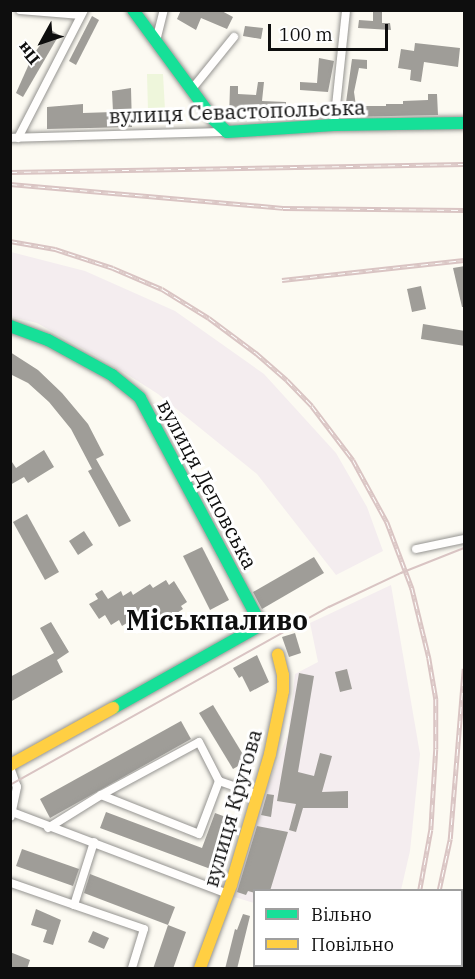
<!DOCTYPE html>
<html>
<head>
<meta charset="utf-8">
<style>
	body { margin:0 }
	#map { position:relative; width:475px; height:979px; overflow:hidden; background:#fcfaf2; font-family:"IBM Plex Serif",serif }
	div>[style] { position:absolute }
	.industrial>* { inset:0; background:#f4edef }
	.pitch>* { inset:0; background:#eef6db }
	.building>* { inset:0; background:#9f9d98 }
	.roads { filter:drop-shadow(0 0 2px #959491) drop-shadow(0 0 2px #959491) }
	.street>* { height:8px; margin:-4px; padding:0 4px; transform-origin:4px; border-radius:4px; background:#fffefd }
	.fast>* { height:12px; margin:-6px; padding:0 6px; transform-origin:6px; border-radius:6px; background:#16e098 }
	.slow>* { height:12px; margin:-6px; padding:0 6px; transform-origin:6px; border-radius:6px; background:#ffcf43 }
	.tram>* { height:1.5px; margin:-0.75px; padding:0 0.75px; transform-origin:0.75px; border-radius:0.75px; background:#d9c4c3 }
	.rail>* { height:4.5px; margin-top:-2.25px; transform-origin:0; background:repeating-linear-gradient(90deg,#fff 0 7px,#d9c4c3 0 14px); box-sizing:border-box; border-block:2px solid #d9c4c3 }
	span { translate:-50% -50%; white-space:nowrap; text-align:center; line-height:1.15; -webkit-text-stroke:6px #fff; paint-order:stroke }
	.street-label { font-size:21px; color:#0e0e0e }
	.district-label { font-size:27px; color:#0e0e0e; font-weight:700 }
	.frame { position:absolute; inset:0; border:12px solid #0e0e0e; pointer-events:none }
	.legend { position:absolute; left:253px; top:889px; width:210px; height:78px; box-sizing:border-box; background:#fff; border:2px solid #9f9f9f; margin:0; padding:8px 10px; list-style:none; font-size:18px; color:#0e0e0e }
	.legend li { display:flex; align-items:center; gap:12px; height:30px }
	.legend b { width:30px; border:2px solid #9f9f9f }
	.north { position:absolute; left:12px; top:12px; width:60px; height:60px; -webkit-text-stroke:4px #fff; paint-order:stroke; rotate:230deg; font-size:16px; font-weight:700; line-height:24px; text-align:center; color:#0e0e0e }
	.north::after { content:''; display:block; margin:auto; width:21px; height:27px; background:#0e0e0e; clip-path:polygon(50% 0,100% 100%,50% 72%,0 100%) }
	.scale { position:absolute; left:268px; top:24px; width:120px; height:27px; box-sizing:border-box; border:3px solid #0e0e0e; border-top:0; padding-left:8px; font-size:18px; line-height:21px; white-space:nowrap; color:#0e0e0e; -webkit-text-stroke:4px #fff; paint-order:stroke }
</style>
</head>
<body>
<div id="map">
	<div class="industrial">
		<div style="clip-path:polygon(11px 252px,85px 271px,175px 311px,264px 374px,336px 453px,367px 507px,383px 551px,336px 575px,257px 474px,158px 394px,111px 364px,37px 323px,11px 317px)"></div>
		<div style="clip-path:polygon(391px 585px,420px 754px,410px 851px,401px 890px,255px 890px,254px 903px,231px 896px,255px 818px,288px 734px,295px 674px,318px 662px,310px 623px)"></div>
		<div style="clip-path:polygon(263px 966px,384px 966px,384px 968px,262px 968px)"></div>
	</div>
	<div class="pitch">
		<div style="clip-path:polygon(147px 74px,163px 74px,165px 110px,159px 113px,148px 111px)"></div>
	</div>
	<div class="building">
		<div style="clip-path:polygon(181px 10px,220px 10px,233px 17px,227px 29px,201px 18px,196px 30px,177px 19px)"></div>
		<div style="clip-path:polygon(373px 10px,382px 10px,382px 23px,390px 23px,391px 30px,358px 28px,359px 20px,373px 21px)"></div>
		<div style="clip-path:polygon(92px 16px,99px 20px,76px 65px,69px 61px)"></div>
		<div style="clip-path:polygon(245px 26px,263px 28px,261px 39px,243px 36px)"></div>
		<div style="clip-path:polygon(51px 30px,59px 35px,23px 97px,16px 93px,33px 55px)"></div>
		<div style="clip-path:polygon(415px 43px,460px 48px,458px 67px,424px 62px,421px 82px,410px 80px,411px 70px,398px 68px,401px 49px,414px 51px)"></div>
		<div style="clip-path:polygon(319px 58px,334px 61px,328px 92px,300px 90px,300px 82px,317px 83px)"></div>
		<div style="clip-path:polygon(352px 59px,367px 60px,367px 69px,359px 68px,354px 92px,356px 106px,386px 106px,386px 104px,403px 104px,403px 101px,428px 100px,428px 94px,437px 94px,438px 115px,344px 117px)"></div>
		<div style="clip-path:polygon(258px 82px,264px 82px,262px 101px,286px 102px,286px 120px,258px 120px,258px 108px,239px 107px,239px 121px,229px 120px,230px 86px,238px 86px,238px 94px,256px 95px)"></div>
		<div style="clip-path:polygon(131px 88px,132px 127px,47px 129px,47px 107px,83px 104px,83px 113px,113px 112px,112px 91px)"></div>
		<div style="clip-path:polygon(465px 266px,465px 307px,462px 307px,453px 268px)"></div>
		<div style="clip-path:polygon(421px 286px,426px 309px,412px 312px,407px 289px)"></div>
		<div style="clip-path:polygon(423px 324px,465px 331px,465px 346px,421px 339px)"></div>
		<div style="clip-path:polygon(10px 352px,38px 370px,62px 393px,88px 424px,104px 455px,96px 459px,131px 521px,119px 527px,88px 471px,92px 469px,71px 429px,49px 402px,28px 383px,10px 374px)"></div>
		<div style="clip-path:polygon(44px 450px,54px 467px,28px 483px,24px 477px,10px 485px,10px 459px,16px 468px)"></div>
		<div style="clip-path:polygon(27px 514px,59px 572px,45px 580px,13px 522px)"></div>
		<div style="clip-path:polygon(84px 531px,93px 545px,78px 555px,69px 541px)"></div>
		<div style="clip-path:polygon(202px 547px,229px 600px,210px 610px,183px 556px)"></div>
		<div style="clip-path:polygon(314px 557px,324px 573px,262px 609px,253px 592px)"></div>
		<div style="clip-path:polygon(166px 580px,169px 585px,174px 581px,187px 602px,181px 606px,183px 609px,169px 618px,166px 613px,158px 617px,154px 611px,148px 615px,146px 611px,122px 626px,119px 620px,111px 625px,105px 615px,99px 619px,89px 604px,98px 599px,95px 594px,102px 590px,108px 599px,121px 591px,123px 596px,131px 591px,133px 595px,150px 584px,153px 588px)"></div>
		<div style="clip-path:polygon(51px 622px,69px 652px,57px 660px,63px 672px,10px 702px,10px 677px,54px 653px,40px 628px)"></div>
		<div style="clip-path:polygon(295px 633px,301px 653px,289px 657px,282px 637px)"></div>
		<div style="clip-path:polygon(257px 655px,269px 682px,250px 692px,242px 676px,239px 678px,233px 668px)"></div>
		<div style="clip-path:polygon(347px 669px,352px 689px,340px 692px,335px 672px)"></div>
		<div style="clip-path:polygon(299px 673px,314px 676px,298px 772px,314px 776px,320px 753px,332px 756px,322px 792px,348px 791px,348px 808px,303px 808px,296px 832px,289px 830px,296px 804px,277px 801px)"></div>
		<div style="clip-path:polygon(213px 705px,247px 761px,233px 769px,199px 713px)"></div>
		<div style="clip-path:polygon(181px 721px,191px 739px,50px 818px,40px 799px)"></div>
		<div style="clip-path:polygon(267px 794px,274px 795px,271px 817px,261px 815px)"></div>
		<div style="clip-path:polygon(106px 812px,202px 848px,215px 813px,234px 820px,216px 871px,100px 828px)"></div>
		<div style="clip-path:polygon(257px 826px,288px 832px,270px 891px,255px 891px,255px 893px,248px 891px,246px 895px,237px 892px)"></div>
		<div style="clip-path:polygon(22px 849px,79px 869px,73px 886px,16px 866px)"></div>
		<div style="clip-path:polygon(90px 874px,175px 907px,168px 925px,84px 893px)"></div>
		<div style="clip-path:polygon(36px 909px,61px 920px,53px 945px,43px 942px,47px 930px,31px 925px)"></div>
		<div style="clip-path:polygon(243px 914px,250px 916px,237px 969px,225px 969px,235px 929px,237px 930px)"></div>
		<div style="clip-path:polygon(168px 925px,186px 932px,173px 969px,153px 969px)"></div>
		<div style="clip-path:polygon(93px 931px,109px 938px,104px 949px,88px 942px)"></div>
		<div style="clip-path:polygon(10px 952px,30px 960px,27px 969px,10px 967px)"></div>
	</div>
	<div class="roads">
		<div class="street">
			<div style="left:20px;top:10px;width:61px;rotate:4.7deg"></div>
			<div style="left:156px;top:41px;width:32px;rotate:-76deg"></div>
			<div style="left:192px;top:89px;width:67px;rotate:-51.1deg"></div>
			<div style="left:334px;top:125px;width:116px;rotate:-84deg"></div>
			<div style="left:10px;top:138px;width:217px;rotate:-1.6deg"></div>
			<div style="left:18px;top:138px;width:144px;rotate:-62.7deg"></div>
			<div style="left:416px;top:549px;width:49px;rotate:-11.8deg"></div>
			<div style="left:10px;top:767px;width:21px;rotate:71deg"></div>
			<div style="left:17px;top:787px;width:30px;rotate:102deg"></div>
			<div style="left:101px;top:795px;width:105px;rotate:21.7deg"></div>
			<div style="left:199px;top:834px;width:57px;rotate:-69.3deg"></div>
			<div style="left:12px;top:812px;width:231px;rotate:20.8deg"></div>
			<div style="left:48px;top:828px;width:62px;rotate:-31.9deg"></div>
			<div style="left:101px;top:795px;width:111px;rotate:-28.4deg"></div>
			<div style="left:199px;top:742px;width:44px;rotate:62.9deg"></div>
			<div style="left:219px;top:781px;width:42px;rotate:19.3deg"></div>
			<div style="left:94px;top:842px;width:66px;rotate:107.6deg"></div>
			<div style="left:74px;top:905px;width:74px;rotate:18.9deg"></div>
			<div style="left:144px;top:929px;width:41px;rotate:107.1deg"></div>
			<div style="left:11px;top:883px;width:67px;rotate:19.2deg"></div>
		</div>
		<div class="fast">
			<div style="left:133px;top:10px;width:135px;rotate:53.7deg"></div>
			<div style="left:213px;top:119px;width:19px;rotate:43deg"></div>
			<div style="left:227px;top:132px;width:107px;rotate:-3.7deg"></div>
			<div style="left:334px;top:125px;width:130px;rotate:-0.9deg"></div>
			<div style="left:10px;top:326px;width:40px;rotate:20.2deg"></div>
			<div style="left:48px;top:340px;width:73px;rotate:28.7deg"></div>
			<div style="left:112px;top:375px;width:36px;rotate:39deg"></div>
			<div style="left:140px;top:398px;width:257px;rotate:61.9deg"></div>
			<div style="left:261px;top:625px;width:170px;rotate:150.7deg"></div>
		</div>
		<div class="slow">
			<div style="left:10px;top:765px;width:118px;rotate:-29deg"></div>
			<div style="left:200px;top:968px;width:89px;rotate:-69.5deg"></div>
			<div style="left:231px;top:885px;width:137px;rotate:-73.4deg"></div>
			<div style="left:270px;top:754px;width:64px;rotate:-78.3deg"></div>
			<div style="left:283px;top:691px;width:16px;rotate:-90deg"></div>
			<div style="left:283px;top:675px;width:21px;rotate:-104deg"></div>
		</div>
	</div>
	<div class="tram">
		<div style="left:10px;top:785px;width:365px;rotate:-29.2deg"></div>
		<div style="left:329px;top:607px;width:80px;rotate:-25.3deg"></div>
		<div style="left:401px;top:573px;width:68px;rotate:-21.6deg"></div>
	</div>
	<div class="rail">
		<div style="left:10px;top:172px;width:454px;rotate:-1deg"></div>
		<div style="left:10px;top:184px;width:274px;rotate:5deg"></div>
		<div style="left:283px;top:208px;width:181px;rotate:0.6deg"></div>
		<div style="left:10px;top:241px;width:46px;rotate:10.1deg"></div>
		<div style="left:55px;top:249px;width:61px;rotate:18.1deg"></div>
		<div style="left:113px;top:268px;width:53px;rotate:23.2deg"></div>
		<div style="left:162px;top:289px;width:55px;rotate:31.7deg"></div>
		<div style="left:209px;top:318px;width:59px;rotate:36.7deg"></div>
		<div style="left:256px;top:353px;width:41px;rotate:41.1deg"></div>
		<div style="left:287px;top:380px;width:36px;rotate:46deg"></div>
		<div style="left:312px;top:406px;width:68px;rotate:52.8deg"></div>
		<div style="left:353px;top:460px;width:71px;rotate:61.3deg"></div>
		<div style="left:387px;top:522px;width:71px;rotate:69.3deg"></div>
		<div style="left:412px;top:588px;width:72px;rotate:76.3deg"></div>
		<div style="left:429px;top:658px;width:42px;rotate:80.3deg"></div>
		<div style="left:436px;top:699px;width:50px;rotate:90deg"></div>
		<div style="left:436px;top:749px;width:81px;rotate:93.5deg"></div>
		<div style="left:431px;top:830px;width:61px;rotate:100.4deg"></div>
		<div style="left:282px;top:280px;width:183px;rotate:-6.3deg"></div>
		<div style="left:439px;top:890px;width:52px;rotate:-77.8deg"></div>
		<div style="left:450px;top:839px;width:171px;rotate:-85.3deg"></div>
		<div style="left:402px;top:968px;width:2px;rotate:-63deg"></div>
		<div style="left:420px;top:968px;width:2px;rotate:-90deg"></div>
	</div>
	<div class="street-label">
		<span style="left:237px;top:111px;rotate:-2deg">вулиця Севастопольська</span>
		<span style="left:208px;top:484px;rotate:62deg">вулиця Деповська</span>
		<span style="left:232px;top:808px;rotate:-74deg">вулиця Кругова</span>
	</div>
	<div class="district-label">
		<span style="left:217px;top:620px">Міськпаливо</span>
	</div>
	<div class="frame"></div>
	<ul class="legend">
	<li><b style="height:8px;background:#16e098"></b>Вільно</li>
	<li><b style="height:8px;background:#ffcf43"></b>Повільно</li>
	</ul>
	<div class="north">Пн</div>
	<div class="scale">100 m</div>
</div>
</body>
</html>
